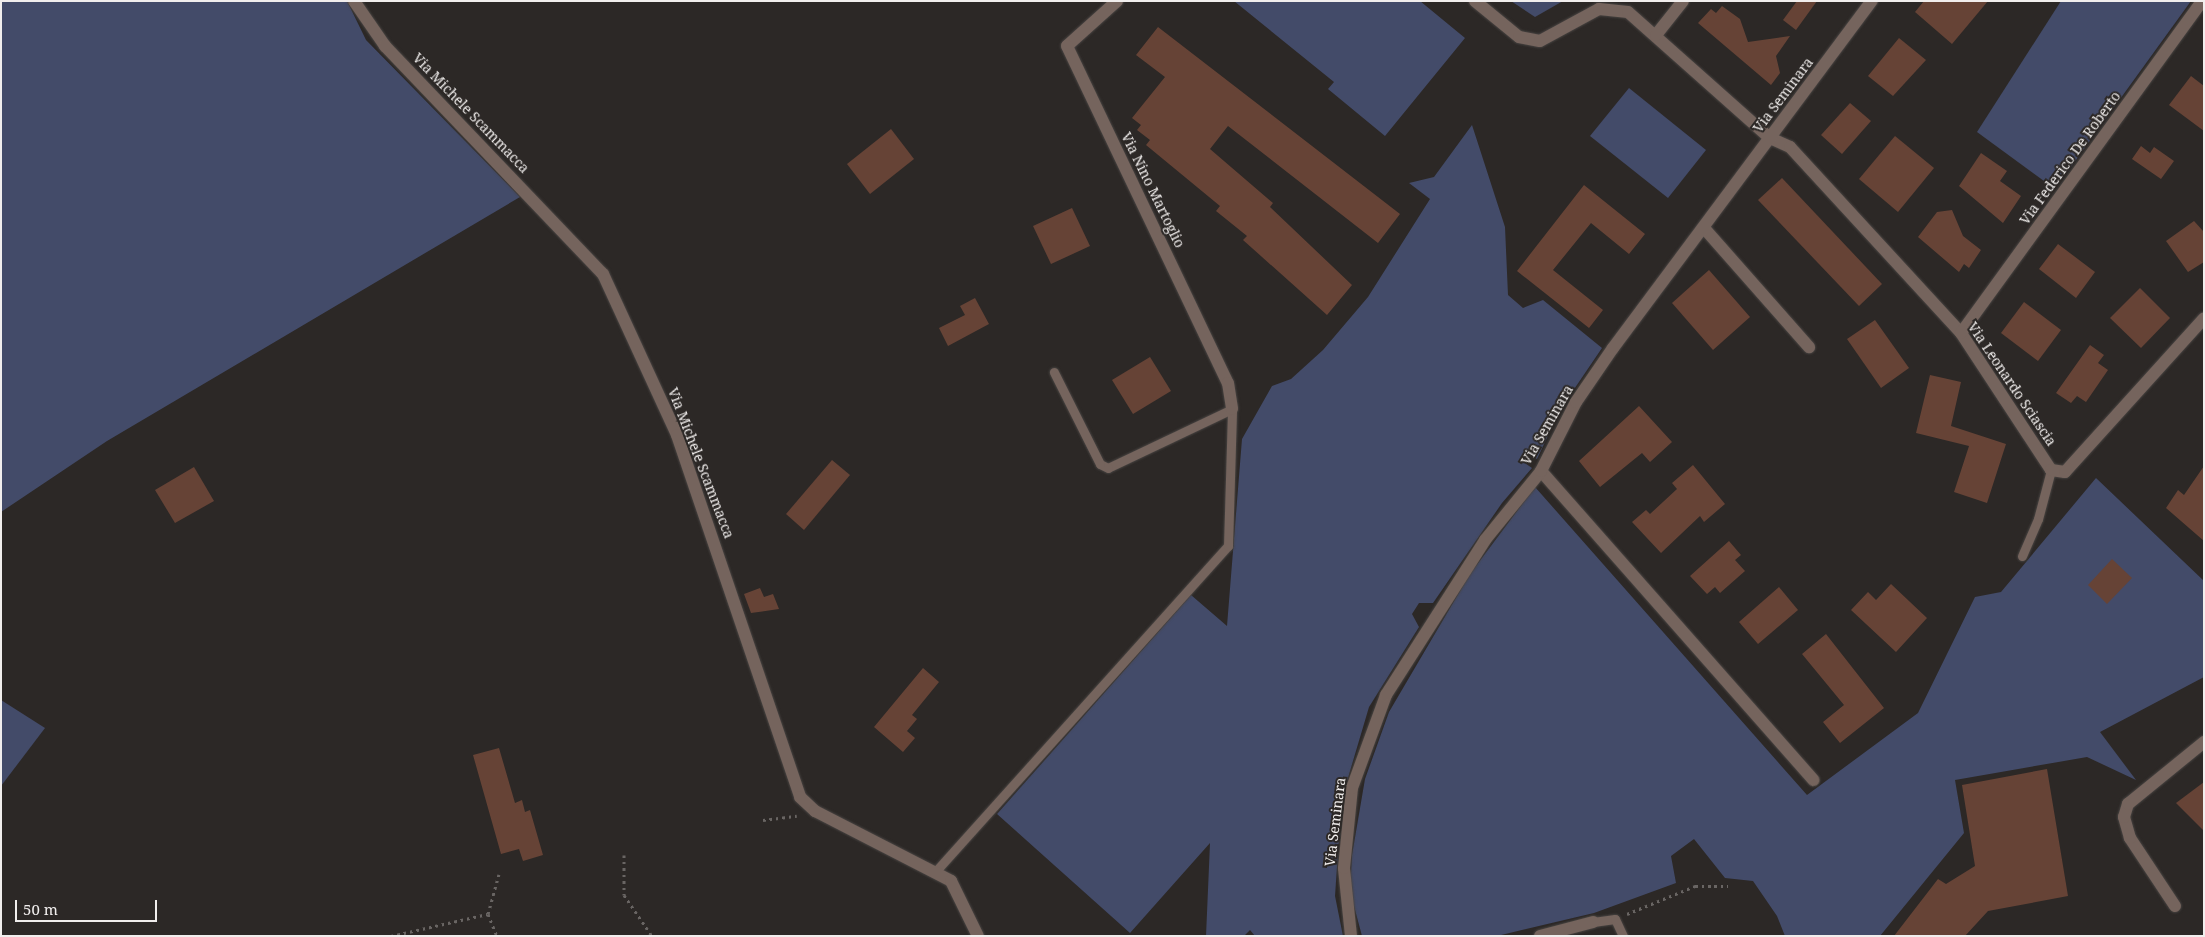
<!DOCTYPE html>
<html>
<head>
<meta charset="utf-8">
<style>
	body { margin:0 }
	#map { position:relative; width:2205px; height:937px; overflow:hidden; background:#2c2826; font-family:"Noto Serif",serif }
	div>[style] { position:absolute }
	.green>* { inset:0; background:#434b69 }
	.building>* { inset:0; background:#664336 }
	.path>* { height:3px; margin-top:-1.5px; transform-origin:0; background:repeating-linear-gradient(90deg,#696563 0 2.5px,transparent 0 6.5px) }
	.roads { filter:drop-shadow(0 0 1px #484442) drop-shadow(0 0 1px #484442) }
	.lane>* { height:9px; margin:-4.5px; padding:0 4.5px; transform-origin:4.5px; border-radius:4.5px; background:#75645d }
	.street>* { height:12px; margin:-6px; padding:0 6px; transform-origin:6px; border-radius:6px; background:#75645d }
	span { translate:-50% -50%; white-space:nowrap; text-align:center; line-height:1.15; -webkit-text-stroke:4px #2c2826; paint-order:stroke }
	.street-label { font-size:14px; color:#f1eeed }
	.frame { position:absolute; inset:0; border:2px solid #f1eeed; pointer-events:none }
	.scale { position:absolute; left:15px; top:900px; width:142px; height:22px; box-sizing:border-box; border:2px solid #f1eeed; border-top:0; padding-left:6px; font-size:15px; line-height:18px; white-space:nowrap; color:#f1eeed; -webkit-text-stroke:4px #2c2826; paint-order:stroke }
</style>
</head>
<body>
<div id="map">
	<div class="green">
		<div style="clip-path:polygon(1px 1px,347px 1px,366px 40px,520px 197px,107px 441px,1px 512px)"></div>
		<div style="clip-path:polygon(1234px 1px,1420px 1px,1465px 38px,1385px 136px,1328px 89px,1334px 82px)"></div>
		<div style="clip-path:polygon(1511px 1px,1563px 1px,1535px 17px)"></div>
		<div style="clip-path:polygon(2061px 1px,2191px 1px,2055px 189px,1977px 132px)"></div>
		<div style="clip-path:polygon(1629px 88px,1706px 150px,1668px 198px,1590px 136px)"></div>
		<div style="clip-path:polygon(1472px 125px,1505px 227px,1508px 295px,1523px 308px,1543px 300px,1602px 348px,1560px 410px,1537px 459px,1527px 453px,1522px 461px,1532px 468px,1502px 503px,1433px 603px,1419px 603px,1412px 614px,1419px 627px,1369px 707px,1345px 788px,1339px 838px,1335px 896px,1343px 936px,1255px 936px,1250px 930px,1244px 936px,1206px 936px,1210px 843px,1130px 933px,997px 814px,1191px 595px,1227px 626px,1242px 439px,1272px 386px,1291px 379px,1323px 350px,1368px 297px,1430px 199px,1409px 183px,1434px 177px)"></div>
		<div style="clip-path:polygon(2096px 478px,2204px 581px,2204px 677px,2100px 732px,2136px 780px,2087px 757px,1955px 780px,1964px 833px,1880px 936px,1785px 936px,1777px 916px,1753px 881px,1725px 878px,1694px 839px,1671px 856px,1676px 883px,1594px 913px,1497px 936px,1362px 936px,1350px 891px,1352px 855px,1365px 779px,1389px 712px,1470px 574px,1535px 487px,1807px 795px,1918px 713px,1975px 597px,2001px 592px)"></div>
		<div style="clip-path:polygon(1px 700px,45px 728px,1px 786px)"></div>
	</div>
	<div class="building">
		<div style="clip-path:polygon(1797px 1px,1817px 1px,1796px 30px,1783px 20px)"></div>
		<div style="clip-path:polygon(1924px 1px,1988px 1px,1952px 44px,1915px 12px)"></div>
		<div style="clip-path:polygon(1722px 6px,1740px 19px,1748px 42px,1790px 36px,1776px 56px,1780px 73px,1771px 85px,1698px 23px,1711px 9px,1716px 13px)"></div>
		<div style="clip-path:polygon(1158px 27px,1400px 214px,1378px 243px,1228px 126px,1210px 149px,1273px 203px,1270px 207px,1352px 285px,1327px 315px,1243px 240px,1247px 236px,1216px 211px,1220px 206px,1146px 145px,1150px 140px,1137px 130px,1141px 125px,1132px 118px,1165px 77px,1136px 55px)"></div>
		<div style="clip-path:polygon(1899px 38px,1926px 60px,1893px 96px,1868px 76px)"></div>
		<div style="clip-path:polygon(2191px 76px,2204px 86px,2204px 131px,2169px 105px)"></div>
		<div style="clip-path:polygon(1850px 103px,1871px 121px,1842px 154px,1821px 135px)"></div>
		<div style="clip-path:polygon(891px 129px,914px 159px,870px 194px,847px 164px)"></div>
		<div style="clip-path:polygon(1895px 136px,1934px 168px,1898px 212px,1859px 179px)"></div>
		<div style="clip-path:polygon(2141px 146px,2150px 153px,2154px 147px,2174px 161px,2161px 179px,2132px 159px)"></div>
		<div style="clip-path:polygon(1981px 153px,2007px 171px,2000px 181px,2021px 196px,2003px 223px,1959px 186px)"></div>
		<div style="clip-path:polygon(1782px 178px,1882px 284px,1859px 306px,1758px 200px)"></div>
		<div style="clip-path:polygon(1584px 185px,1645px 234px,1629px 254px,1591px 223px,1553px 270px,1603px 310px,1589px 328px,1517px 271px)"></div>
		<div style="clip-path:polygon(1072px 208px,1090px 246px,1051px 264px,1033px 226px)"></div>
		<div style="clip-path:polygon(1952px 210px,1963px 236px,1981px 250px,1969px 268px,1964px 264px,1959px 272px,1918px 237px,1937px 212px)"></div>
		<div style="clip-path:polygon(2194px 221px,2204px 232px,2204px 262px,2188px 272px,2166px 241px)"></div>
		<div style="clip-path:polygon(2058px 244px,2095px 272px,2076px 298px,2039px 269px)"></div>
		<div style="clip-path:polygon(1709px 270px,1750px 317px,1713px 350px,1672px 303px)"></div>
		<div style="clip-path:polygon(2140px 288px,2170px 318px,2141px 348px,2110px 318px)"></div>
		<div style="clip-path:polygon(975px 298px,989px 324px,948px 346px,939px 328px,965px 315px,960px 306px)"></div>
		<div style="clip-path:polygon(2024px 302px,2061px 330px,2038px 361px,2001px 333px)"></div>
		<div style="clip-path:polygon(1875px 320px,1909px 368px,1881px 388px,1847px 339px)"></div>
		<div style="clip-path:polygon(2090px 345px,2104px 355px,2098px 363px,2108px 370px,2086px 402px,2077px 396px,2071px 403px,2056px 393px)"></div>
		<div style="clip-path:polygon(1150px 357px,1171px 391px,1133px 414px,1112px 380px)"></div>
		<div style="clip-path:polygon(1930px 375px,1961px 382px,1951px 426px,2006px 444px,1987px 503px,1954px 492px,1969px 446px,1916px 433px)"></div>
		<div style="clip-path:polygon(1639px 406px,1672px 442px,1650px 462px,1642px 453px,1600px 487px,1579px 461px)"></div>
		<div style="clip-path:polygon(832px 460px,850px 475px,804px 530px,786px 514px)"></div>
		<div style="clip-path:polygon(1693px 465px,1725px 504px,1704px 522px,1700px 516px,1661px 553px,1632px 522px,1646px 510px,1650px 514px,1677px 489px,1672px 483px)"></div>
		<div style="clip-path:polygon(2204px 466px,2204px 541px,2166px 508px,2178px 490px,2184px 495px)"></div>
		<div style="clip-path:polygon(194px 467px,214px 501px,175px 523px,155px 490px)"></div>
		<div style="clip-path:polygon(1729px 541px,1741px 555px,1735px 560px,1745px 571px,1720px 593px,1715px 587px,1707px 594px,1690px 576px)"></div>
		<div style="clip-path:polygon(2112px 559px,2132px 578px,2107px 604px,2088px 585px)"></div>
		<div style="clip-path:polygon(1891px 584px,1927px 618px,1896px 652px,1851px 610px,1868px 592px,1876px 600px)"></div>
		<div style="clip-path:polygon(1779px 587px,1798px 610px,1758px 644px,1739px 622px)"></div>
		<div style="clip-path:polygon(760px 588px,764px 597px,773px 594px,779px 609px,751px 613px,744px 594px)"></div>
		<div style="clip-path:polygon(1826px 634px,1884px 708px,1840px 743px,1823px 722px,1844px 705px,1802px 654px)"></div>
		<div style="clip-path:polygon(923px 668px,939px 682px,912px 715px,917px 719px,907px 731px,915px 738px,903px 752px,874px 727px)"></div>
		<div style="clip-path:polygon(499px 748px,515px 803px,522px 800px,525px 812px,530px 810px,543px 855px,523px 861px,519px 849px,501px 854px,473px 755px)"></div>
		<div style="clip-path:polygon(2047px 769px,2068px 896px,1988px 911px,1965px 936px,1894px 936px,1938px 879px,1946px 884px,1975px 866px,1962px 785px)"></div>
		<div style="clip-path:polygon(2204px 782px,2204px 831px,2176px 803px)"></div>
	</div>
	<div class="path">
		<div style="left:763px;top:820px;width:34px;rotate:-7deg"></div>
		<div style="left:624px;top:855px;width:40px;rotate:90deg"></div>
		<div style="left:624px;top:895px;width:50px;rotate:55.7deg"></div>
		<div style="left:488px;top:914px;width:24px;rotate:68deg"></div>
		<div style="left:1627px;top:914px;width:74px;rotate:-22.4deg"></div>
		<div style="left:1695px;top:886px;width:33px"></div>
		<div style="left:304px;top:936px;width:10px"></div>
		<div style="left:391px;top:936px;width:99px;rotate:-12.8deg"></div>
		<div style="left:488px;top:914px;width:41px;rotate:-74.6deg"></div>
	</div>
	<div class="roads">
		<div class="lane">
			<div style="left:2022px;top:556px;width:40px;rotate:-66.6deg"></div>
			<div style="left:2038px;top:519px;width:51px;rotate:-75.1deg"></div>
			<div style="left:936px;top:871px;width:437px;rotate:-48.1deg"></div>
			<div style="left:1228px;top:546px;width:137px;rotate:-88.3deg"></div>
			<div style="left:1232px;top:409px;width:137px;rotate:154.6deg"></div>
			<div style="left:1108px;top:468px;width:9px;rotate:-153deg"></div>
			<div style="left:1100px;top:464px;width:103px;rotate:-116.6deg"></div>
			<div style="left:1593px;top:922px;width:22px;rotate:-8deg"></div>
			<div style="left:1615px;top:919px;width:19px;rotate:65deg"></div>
		</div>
		<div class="street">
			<div style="left:354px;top:1px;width:55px;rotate:55.4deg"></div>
			<div style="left:385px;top:46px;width:315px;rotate:46.3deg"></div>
			<div style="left:603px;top:274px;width:177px;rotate:65.3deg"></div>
			<div style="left:677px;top:435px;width:382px;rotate:71.2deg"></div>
			<div style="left:800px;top:797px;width:21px;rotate:43deg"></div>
			<div style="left:815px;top:811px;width:153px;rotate:27.2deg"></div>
			<div style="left:951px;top:881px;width:61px;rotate:63.9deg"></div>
			<div style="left:1117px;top:1px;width:67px;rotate:138deg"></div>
			<div style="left:1067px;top:46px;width:373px;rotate:64.5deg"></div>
			<div style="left:1228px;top:383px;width:26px;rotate:81deg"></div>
			<div style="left:1475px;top:1px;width:57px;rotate:39.3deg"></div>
			<div style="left:1519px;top:37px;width:21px;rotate:11deg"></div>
			<div style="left:1540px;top:41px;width:67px;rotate:-28.5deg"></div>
			<div style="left:1599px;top:9px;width:29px;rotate:6deg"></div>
			<div style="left:1628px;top:12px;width:190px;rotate:41.6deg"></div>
			<div style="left:1770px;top:138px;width:22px;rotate:24deg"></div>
			<div style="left:1790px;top:147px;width:253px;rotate:47.4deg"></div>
			<div style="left:1961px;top:333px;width:164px;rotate:56.7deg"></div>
			<div style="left:2051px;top:470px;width:14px;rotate:8deg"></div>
			<div style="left:2065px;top:472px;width:207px;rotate:-47.9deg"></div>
			<div style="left:1656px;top:35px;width:43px;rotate:-51.5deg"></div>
			<div style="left:1704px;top:228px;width:159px;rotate:48.6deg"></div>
			<div style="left:1961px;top:333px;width:410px;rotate:-54deg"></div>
			<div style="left:1541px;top:471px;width:412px;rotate:48.6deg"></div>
			<div style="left:2175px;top:906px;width:82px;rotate:-123.5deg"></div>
			<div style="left:2130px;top:838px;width:22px;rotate:-106deg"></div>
			<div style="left:2124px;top:817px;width:14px;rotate:-73deg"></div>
			<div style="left:2128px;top:804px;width:98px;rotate:-39.2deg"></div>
			<div style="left:1351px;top:936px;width:68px;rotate:-95.9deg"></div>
			<div style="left:1344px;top:868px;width:80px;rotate:-84.3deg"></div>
			<div style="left:1352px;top:788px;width:99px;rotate:-69.9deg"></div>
			<div style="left:1386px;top:695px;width:184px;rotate:-57.4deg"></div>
			<div style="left:1485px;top:540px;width:89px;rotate:-50.9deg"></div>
			<div style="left:1541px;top:471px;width:77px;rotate:-63.1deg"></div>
			<div style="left:1576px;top:402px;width:65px;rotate:-55.6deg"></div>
			<div style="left:1613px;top:348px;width:433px;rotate:-53.3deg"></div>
			<div style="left:1540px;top:936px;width:55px;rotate:-14.8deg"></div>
		</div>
	</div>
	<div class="street-label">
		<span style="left:1783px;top:95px;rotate:-53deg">Via Seminara</span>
		<span style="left:471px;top:113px;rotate:46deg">Via Michele Scammacca</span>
		<span style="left:2070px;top:158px;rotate:-54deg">Via Federico De Roberto</span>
		<span style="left:1153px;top:190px;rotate:64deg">Via Nino Martoglio</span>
		<span style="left:2012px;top:384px;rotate:56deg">Via Leonardo Sciascia</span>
		<span style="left:1547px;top:425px;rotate:-60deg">Via Seminara</span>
		<span style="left:701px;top:463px;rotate:69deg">Via Michele Scammacca</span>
		<span style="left:1335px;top:822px;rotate:-83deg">Via Seminara</span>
	</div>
	<div class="frame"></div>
	<div class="scale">50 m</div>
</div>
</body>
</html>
